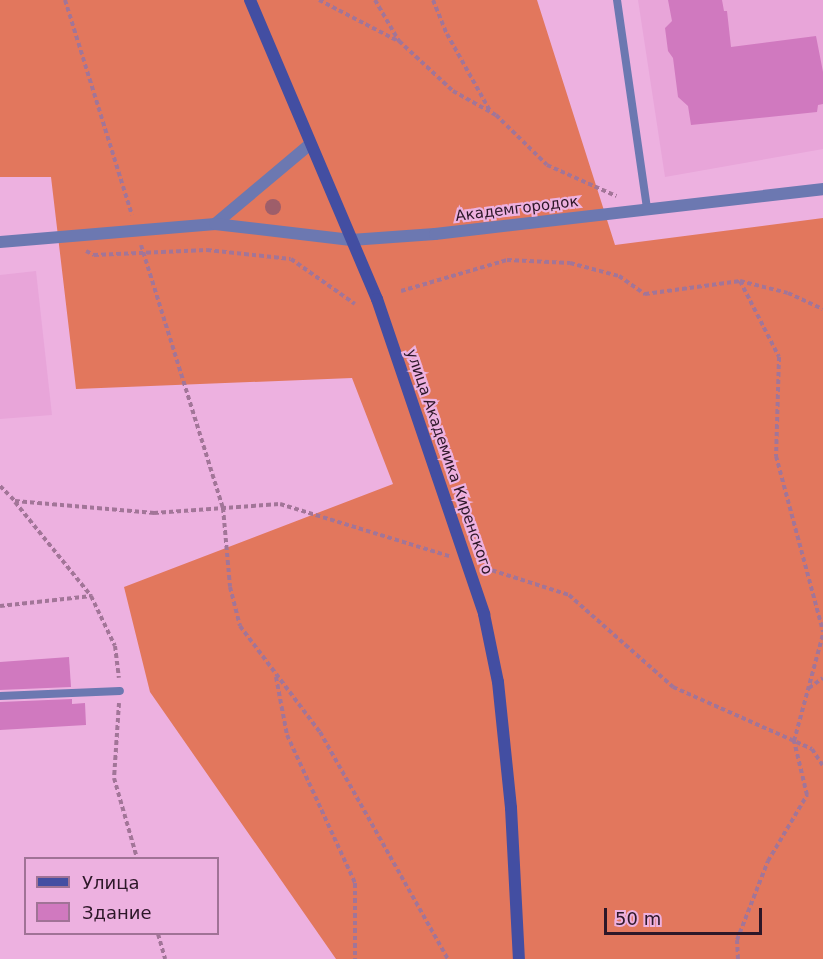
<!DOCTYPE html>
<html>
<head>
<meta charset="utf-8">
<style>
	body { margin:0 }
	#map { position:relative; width:823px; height:959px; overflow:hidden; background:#edb1e0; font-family:"DejaVu Sans",sans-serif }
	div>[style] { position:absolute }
	.built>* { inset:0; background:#e8a5d9 }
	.forest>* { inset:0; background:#e2775d }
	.building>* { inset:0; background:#d079bf }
	.path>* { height:4px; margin-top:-2px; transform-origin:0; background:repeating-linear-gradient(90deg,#a27598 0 4.5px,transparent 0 7.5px) }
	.service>* { height:8px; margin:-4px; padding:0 4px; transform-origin:4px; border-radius:4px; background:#6c78b1 }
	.minor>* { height:12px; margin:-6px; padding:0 6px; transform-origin:6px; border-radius:6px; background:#6c78b1 }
	.tertiary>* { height:12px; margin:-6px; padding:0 6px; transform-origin:6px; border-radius:6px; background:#6c78b1 }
	.secondary>* { height:12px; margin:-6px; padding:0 6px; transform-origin:6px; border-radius:6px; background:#434ea2 }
	.trees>* { width:16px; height:16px; margin:-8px; border-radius:50%; background:#9e5e6a }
	span { translate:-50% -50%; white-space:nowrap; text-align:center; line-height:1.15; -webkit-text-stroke:4.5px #edb1e0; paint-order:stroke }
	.street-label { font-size:15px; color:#2d1728 }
	.legend { position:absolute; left:24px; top:857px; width:195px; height:78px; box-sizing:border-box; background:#edb1e0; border:2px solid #a07396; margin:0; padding:8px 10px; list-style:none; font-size:18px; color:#2d1728 }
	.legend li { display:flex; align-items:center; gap:12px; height:30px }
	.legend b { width:30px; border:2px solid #a07396 }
	.scale { position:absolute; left:604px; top:908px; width:158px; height:27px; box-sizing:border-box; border:3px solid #2d1728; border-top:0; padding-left:8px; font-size:18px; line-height:21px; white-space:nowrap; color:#2d1728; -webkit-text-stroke:4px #edb1e0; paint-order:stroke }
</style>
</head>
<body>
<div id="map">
	<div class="built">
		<div style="clip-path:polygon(638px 0,823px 0,823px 149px,665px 177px)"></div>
		<div style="clip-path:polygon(36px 271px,52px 415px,0 419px,0 275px)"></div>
	</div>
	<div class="forest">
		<div style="clip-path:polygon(0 0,537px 0,615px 245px,823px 218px,823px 959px,336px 959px,150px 692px,124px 587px,393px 484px,352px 378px,76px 389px,51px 177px,0 177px)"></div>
	</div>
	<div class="building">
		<div style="clip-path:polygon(668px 0,722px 0,724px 11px,727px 11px,731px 47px,816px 36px,823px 72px,823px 104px,818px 105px,817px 112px,691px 125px,688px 106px,678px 97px,673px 58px,668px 51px,665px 28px,672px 21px)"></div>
		<div style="clip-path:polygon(69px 657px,71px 687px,0 690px,0 662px)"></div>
		<div style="clip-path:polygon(72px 699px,72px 704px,85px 703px,86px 725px,0 730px,0 702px)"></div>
	</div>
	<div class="path">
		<div style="left:65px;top:0;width:225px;rotate:72.7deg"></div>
		<div style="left:319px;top:0;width:89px;rotate:27.4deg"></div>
		<div style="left:375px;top:0;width:48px;rotate:59.7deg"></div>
		<div style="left:399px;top:41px;width:74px;rotate:42.8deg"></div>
		<div style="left:453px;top:91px;width:49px;rotate:29.2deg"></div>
		<div style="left:496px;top:115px;width:71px;rotate:44.4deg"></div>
		<div style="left:547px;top:165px;width:76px;rotate:24.2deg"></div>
		<div style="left:433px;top:0;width:37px;rotate:68deg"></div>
		<div style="left:447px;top:34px;width:88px;rotate:60.8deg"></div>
		<div style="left:141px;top:245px;width:275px;rotate:72.7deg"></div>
		<div style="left:223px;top:508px;width:79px;rotate:84.9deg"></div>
		<div style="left:230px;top:587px;width:40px;rotate:75.6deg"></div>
		<div style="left:240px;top:626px;width:133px;rotate:53deg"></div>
		<div style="left:320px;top:732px;width:261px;rotate:60.6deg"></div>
		<div style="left:86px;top:251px;width:9px;rotate:27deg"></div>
		<div style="left:94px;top:255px;width:113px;rotate:-2.5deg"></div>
		<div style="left:207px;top:250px;width:84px;rotate:6.1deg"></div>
		<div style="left:291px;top:259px;width:78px;rotate:35.1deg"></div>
		<div style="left:740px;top:281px;width:85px;rotate:62.8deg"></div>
		<div style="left:779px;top:357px;width:99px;rotate:91.7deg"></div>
		<div style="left:776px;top:456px;width:182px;rotate:75deg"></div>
		<div style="left:401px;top:291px;width:110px;rotate:-16.3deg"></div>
		<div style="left:507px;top:260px;width:63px;rotate:2.7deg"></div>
		<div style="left:570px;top:263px;width:51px;rotate:14.9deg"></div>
		<div style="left:619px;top:276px;width:32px;rotate:35deg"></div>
		<div style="left:645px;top:294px;width:96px;rotate:-7.8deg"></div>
		<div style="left:740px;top:281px;width:49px;rotate:14deg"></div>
		<div style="left:788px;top:293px;width:38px;rotate:25deg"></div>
		<div style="left:0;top:486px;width:21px;rotate:45deg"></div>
		<div style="left:15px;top:501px;width:140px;rotate:4.9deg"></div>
		<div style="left:154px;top:513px;width:126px;rotate:-4.1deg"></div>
		<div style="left:280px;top:504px;width:177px;rotate:17.1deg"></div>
		<div style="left:15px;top:502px;width:121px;rotate:51deg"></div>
		<div style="left:485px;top:568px;width:88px;rotate:17.8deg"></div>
		<div style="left:569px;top:595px;width:139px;rotate:41.5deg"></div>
		<div style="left:673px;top:687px;width:152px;rotate:24deg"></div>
		<div style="left:812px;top:749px;width:20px;rotate:57deg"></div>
		<div style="left:0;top:606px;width:92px;rotate:-6.3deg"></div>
		<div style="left:91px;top:596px;width:55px;rotate:64.4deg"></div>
		<div style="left:115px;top:646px;width:32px;rotate:83deg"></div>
		<div style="left:276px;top:677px;width:59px;rotate:79.3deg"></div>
		<div style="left:287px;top:735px;width:163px;rotate:65.3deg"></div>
		<div style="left:355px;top:883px;width:76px;rotate:90deg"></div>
		<div style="left:809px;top:688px;width:17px;rotate:-36deg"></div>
		<div style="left:119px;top:703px;width:75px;rotate:93.8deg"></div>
		<div style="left:114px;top:778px;width:83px;rotate:74deg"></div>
		<div style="left:158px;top:934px;width:26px;rotate:74deg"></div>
		<div style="left:738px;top:959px;width:19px;rotate:-93deg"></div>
		<div style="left:737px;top:940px;width:85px;rotate:-68.6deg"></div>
		<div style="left:768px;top:861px;width:77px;rotate:-59.4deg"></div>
		<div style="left:807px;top:795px;width:56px;rotate:-103.5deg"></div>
		<div style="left:794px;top:741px;width:111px;rotate:-74.8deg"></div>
	</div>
	<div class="service">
		<div style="left:617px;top:0;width:210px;rotate:81.8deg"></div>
		<div style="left:0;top:696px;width:120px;rotate:-2.4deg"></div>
	</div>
	<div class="minor">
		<div style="left:215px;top:224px;width:123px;rotate:-40deg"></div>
		<div style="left:0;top:242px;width:216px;rotate:-4.8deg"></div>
		<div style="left:215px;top:224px;width:137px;rotate:6.7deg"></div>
	</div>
	<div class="tertiary">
		<div style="left:351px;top:240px;width:84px;rotate:-4.1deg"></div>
		<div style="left:435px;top:234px;width:391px;rotate:-6.6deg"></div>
	</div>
	<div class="secondary">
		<div style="left:250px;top:0;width:325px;rotate:67deg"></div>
		<div style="left:377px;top:299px;width:333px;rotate:71.2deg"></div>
		<div style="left:484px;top:614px;width:69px;rotate:78.4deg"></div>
		<div style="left:498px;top:682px;width:127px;rotate:84.1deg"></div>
		<div style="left:511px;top:808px;width:151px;rotate:87deg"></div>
	</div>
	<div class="trees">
		<div style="left:273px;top:207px"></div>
	</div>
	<div class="street-label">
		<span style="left:517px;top:209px;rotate:-7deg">Академгородок</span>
		<span style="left:449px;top:462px;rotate:71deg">улица Академика Киренского</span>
	</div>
	<ul class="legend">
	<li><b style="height:8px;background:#434ea2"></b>Улица</li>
	<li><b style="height:16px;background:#d079bf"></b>Здание</li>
	</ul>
	<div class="scale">50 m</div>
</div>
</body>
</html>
